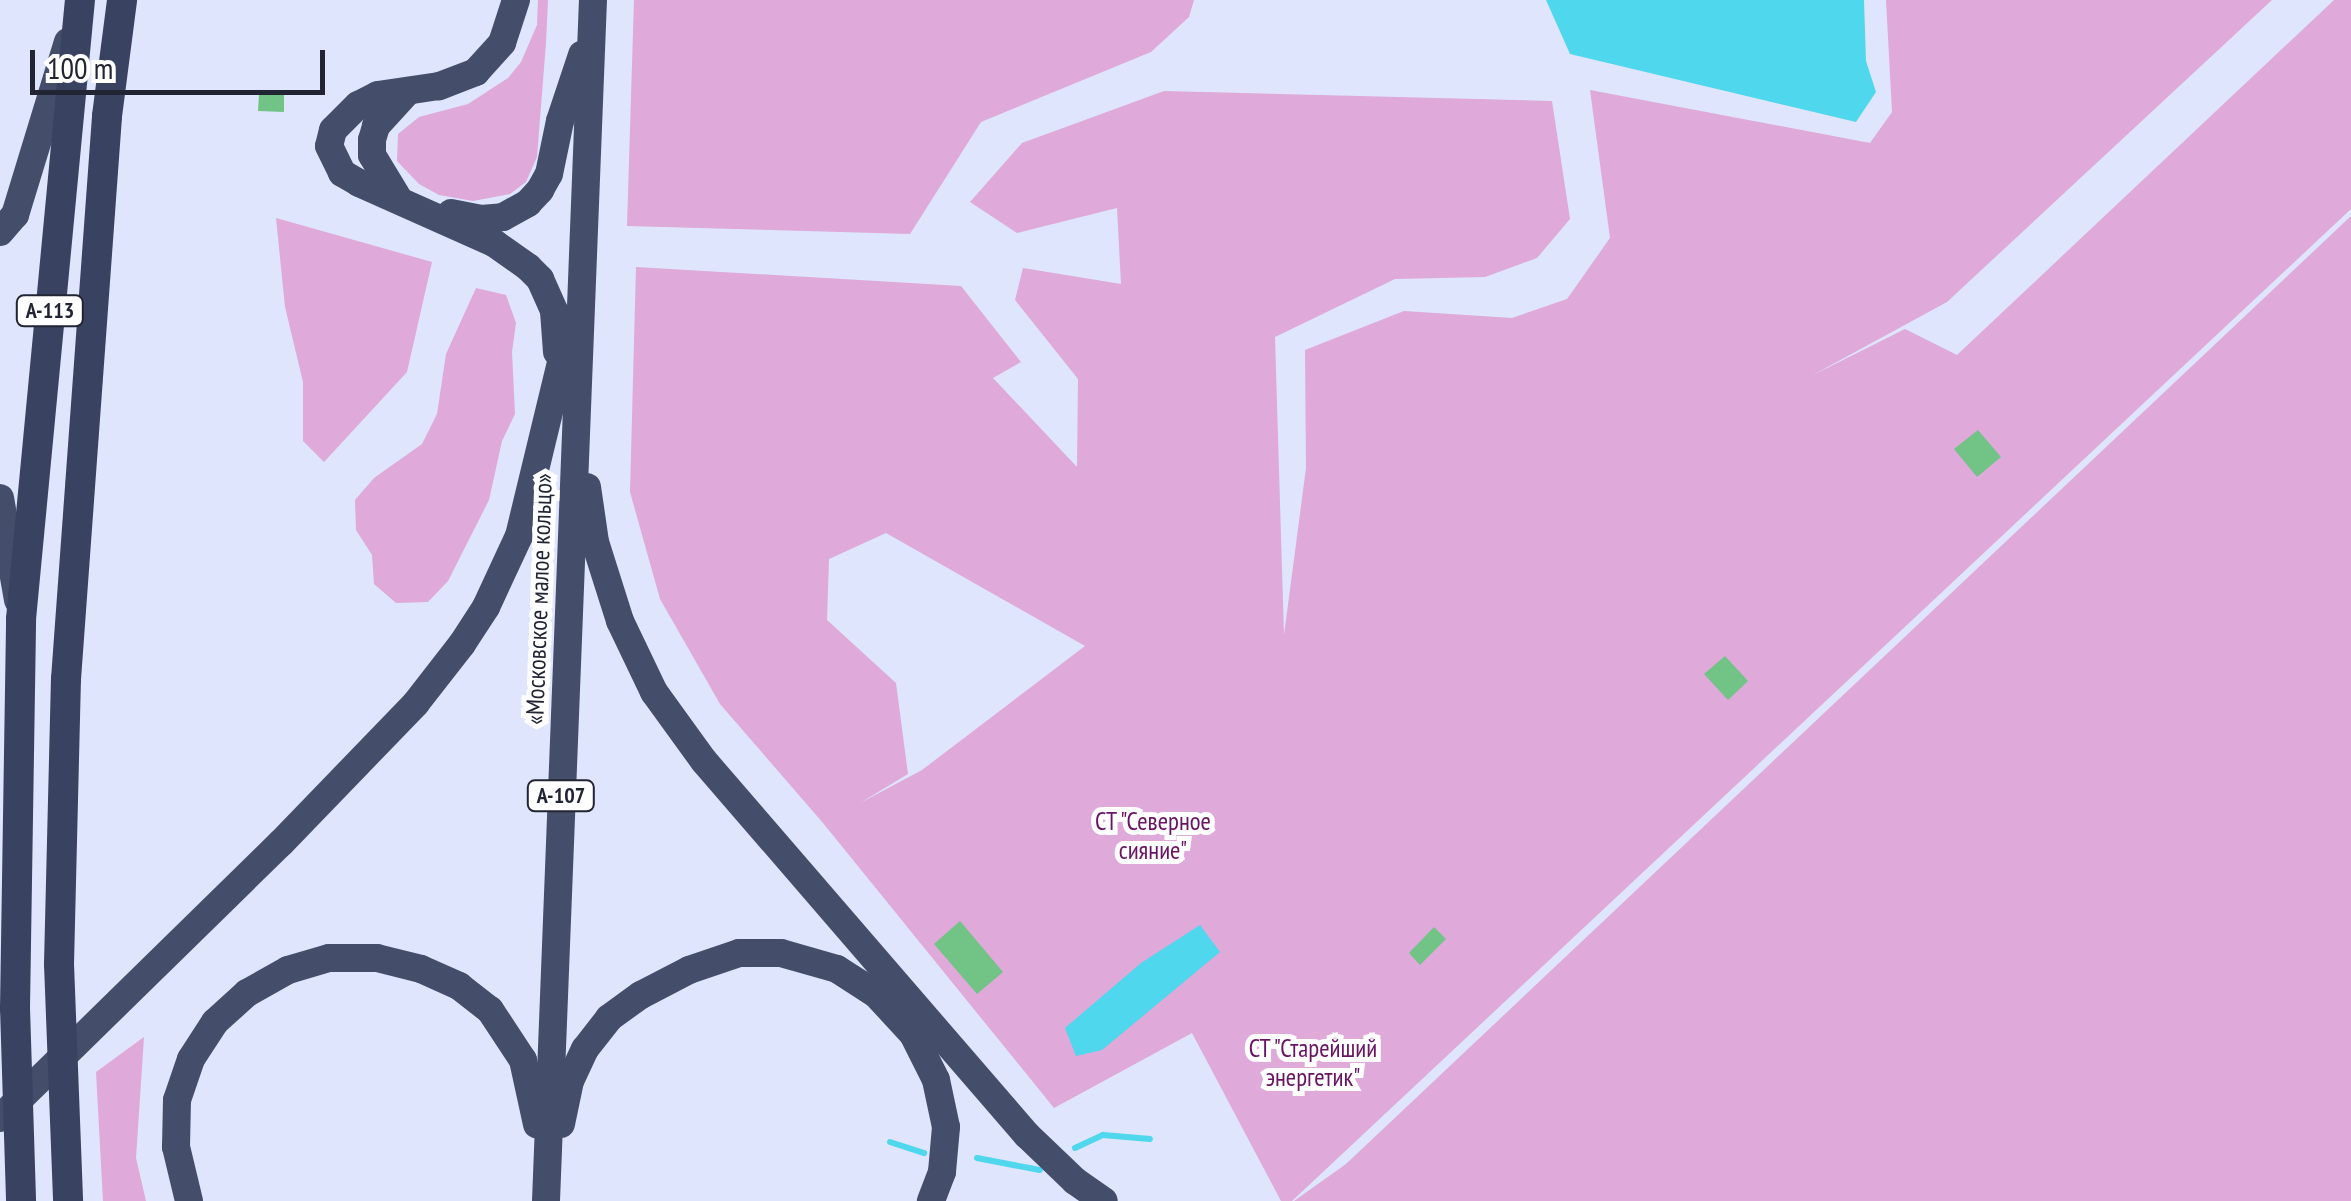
<!DOCTYPE html>
<html>
<head>
<meta charset="utf-8">
<style>
	body { margin:0 }
	#map { position:relative; width:2351px; height:1201px; overflow:hidden; background:#dee5fc; font-family:"PT Sans Narrow",sans-serif }
	div>[style] { position:absolute }
	.green>* { inset:0; background:#dfa9d9 }
	.water>* { inset:0; background:#4ed7ed }
	.stream>* { height:6px; margin:-3px; padding:0 3px; transform-origin:3px; border-radius:3px; background:#4ed7ed }
	.building>* { inset:0; background:#71c386 }
	.trunk>* { height:28px; margin:-14px; padding:0 14px; transform-origin:14px; border-radius:14px; background:#444e6a }
	.motorway>* { height:30px; margin:-15px; padding:0 15px; transform-origin:15px; border-radius:15px; background:#394260 }
	.motorway-bridge>* { height:30px; margin:-15px; padding:0 15px; transform-origin:15px; border-radius:15px; background:#394260 }
	span { translate:-50% -50%; white-space:nowrap; text-align:center; line-height:1.15; -webkit-text-stroke:10px #fff; paint-order:stroke }
	.shield-label span { padding:2px 8px; background:#fff; border:2px solid; border-radius:8px; -webkit-text-stroke-width:0 }
	.shield-label { font-size:22px; color:#212533; font-weight:700 }
	.street-label { font-size:25px; color:#212533 }
	.park-label { font-size:25px; color:#691364 }
	.scale { position:absolute; left:30px; top:50px; width:295px; height:45px; box-sizing:border-box; border:5px solid #212533; border-top:0; padding-left:12px; font-size:30px; line-height:35px; white-space:nowrap; color:#212533; -webkit-text-stroke:8px #fff; paint-order:stroke }
</style>
</head>
<body>
<div id="map">
	<div class="green">
		<div style="clip-path:polygon(538px 0,548px 0,546px 43px,537px 157px,526px 182px,510px 194px,473px 201px,439px 195px,419px 184px,397px 161px,398px 134px,419px 117px,468px 104px,508px 78px,521px 62px,537px 25px)"></div>
		<div style="clip-path:polygon(634px 0,1194px 0,1189px 17px,1151px 52px,981px 122px,910px 234px,627px 226px)"></div>
		<div style="clip-path:polygon(evenodd,1886px 0,2272px 0,1947px 302px,1811px 376px,1905px 329px,1957px 355px,2334px 0,2351px 0,2351px 209px,1292px 1201px,1281px 1201px,1192px 1033px,1054px 1108px,823px 823px,720px 704px,660px 599px,630px 492px,636px 267px,961px 286px,1021px 362px,993px 378px,1077px 467px,1078px 379px,1015px 300px,1023px 268px,1121px 284px,1117px 208px,1017px 233px,970px 202px,1022px 143px,1164px 91px,1552px 101px,1570px 219px,1537px 258px,1485px 277px,1395px 279px,1275px 337px,1284px 635px,1306px 468px,1305px 350px,1404px 311px,1512px 318px,1567px 299px,1610px 238px,1590px 90px,1870px 143px,1892px 112px,1886px 0,886px 533px,1085px 646px,922px 770px,860px 803px,908px 774px,896px 683px,827px 620px,829px 559px,886px 533px)"></div>
		<div style="clip-path:polygon(2351px 216px,2351px 1201px,1294px 1201px,1346px 1164px)"></div>
		<div style="clip-path:polygon(276px 218px,432px 262px,407px 372px,324px 462px,303px 441px,303px 382px,285px 307px)"></div>
		<div style="clip-path:polygon(476px 288px,506px 295px,516px 323px,512px 352px,515px 414px,502px 441px,489px 500px,448px 581px,428px 602px,396px 603px,374px 584px,372px 555px,356px 530px,355px 500px,374px 478px,422px 444px,437px 414px,446px 354px)"></div>
		<div style="clip-path:polygon(144px 1037px,136px 1158px,146px 1201px,103px 1201px,96px 1072px)"></div>
	</div>
	<div class="water">
		<div style="clip-path:polygon(1546px 0,1864px 0,1866px 61px,1876px 92px,1856px 122px,1570px 54px)"></div>
		<div style="clip-path:polygon(1200px 925px,1220px 952px,1102px 1050px,1076px 1056px,1065px 1028px,1141px 963px)"></div>
	</div>
	<div class="stream">
		<div style="left:890px;top:1142px;width:36px;rotate:18deg"></div>
		<div style="left:1075px;top:1148px;width:31px;rotate:-25deg"></div>
		<div style="left:1103px;top:1135px;width:47px;rotate:4.9deg"></div>
		<div style="left:977px;top:1158px;width:64px;rotate:10.8deg"></div>
	</div>
	<div class="building">
		<div style="clip-path:polygon(259px 94px,284px 95px,284px 112px,258px 111px)"></div>
		<div style="clip-path:polygon(1978px 430px,2001px 457px,1977px 477px,1954px 449px)"></div>
		<div style="clip-path:polygon(1725px 656px,1748px 681px,1728px 700px,1704px 674px)"></div>
		<div style="clip-path:polygon(960px 921px,1003px 972px,977px 994px,934px 944px)"></div>
		<div style="clip-path:polygon(1434px 927px,1446px 939px,1420px 965px,1409px 953px)"></div>
	</div>
	<div class="trunk">
		<div style="left:516px;top:0;width:45px;rotate:108deg"></div>
		<div style="left:502px;top:43px;width:39px;rotate:132deg"></div>
		<div style="left:476px;top:72px;width:40px;rotate:159deg"></div>
		<div style="left:439px;top:86px;width:62px;rotate:171.6deg"></div>
		<div style="left:378px;top:95px;width:22px;rotate:153deg"></div>
		<div style="left:358px;top:105px;width:35px;rotate:135deg"></div>
		<div style="left:333px;top:130px;width:16px;rotate:104deg"></div>
		<div style="left:329px;top:146px;width:30px;rotate:64deg"></div>
		<div style="left:342px;top:173px;width:20px;rotate:30deg"></div>
		<div style="left:359px;top:183px;width:148px;rotate:24deg"></div>
		<div style="left:494px;top:243px;width:42px;rotate:35.2deg"></div>
		<div style="left:528px;top:267px;width:17px;rotate:45deg"></div>
		<div style="left:540px;top:279px;width:35px;rotate:66deg"></div>
		<div style="left:554px;top:311px;width:41px;rotate:85.8deg"></div>
		<div style="left:398px;top:198px;width:50px;rotate:-121.2deg"></div>
		<div style="left:372px;top:155px;width:15px;rotate:-90deg"></div>
		<div style="left:372px;top:140px;width:15px;rotate:-74deg"></div>
		<div style="left:376px;top:126px;width:46px;rotate:-47.6deg"></div>
		<div style="left:451px;top:213px;width:31px;rotate:11deg"></div>
		<div style="left:481px;top:219px;width:22px;rotate:-5deg"></div>
		<div style="left:503px;top:217px;width:29px;rotate:-29deg"></div>
		<div style="left:528px;top:203px;width:18px;rotate:-47deg"></div>
		<div style="left:540px;top:190px;width:18px;rotate:-61deg"></div>
		<div style="left:549px;top:174px;width:54px;rotate:-78.3deg"></div>
		<div style="left:560px;top:121px;width:70px;rotate:-71.6deg"></div>
		<div style="left:0;top:232px;width:23px;rotate:-49deg"></div>
		<div style="left:15px;top:215px;width:181px;rotate:-73deg"></div>
		<div style="left:587px;top:487px;width:56px;rotate:81.7deg"></div>
		<div style="left:595px;top:542px;width:83px;rotate:72.4deg"></div>
		<div style="left:620px;top:621px;width:79px;rotate:64.4deg"></div>
		<div style="left:654px;top:692px;width:85px;rotate:54.1deg"></div>
		<div style="left:704px;top:761px;width:494px;rotate:49.2deg"></div>
		<div style="left:1027px;top:1135px;width:66px;rotate:43.8deg"></div>
		<div style="left:1075px;top:1181px;width:35px;rotate:35deg"></div>
		<div style="left:0;top:498px;width:104px;rotate:80deg"></div>
		<div style="left:0;top:1118px;width:393px;rotate:-44.4deg"></div>
		<div style="left:281px;top:843px;width:194px;rotate:-46deg"></div>
		<div style="left:416px;top:703px;width:75px;rotate:-52.1deg"></div>
		<div style="left:462px;top:644px;width:44px;rotate:-57deg"></div>
		<div style="left:486px;top:607px;width:78px;rotate:-65.1deg"></div>
		<div style="left:519px;top:536px;width:212px;rotate:-76.4deg"></div>
		<div style="left:561px;top:1124px;width:44px;rotate:-78.2deg"></div>
		<div style="left:570px;top:1081px;width:35px;rotate:-65deg"></div>
		<div style="left:585px;top:1049px;width:39px;rotate:-52deg"></div>
		<div style="left:609px;top:1018px;width:39px;rotate:-36deg"></div>
		<div style="left:641px;top:995px;width:54px;rotate:-27.5deg"></div>
		<div style="left:689px;top:970px;width:53px;rotate:-18.8deg"></div>
		<div style="left:739px;top:953px;width:42px"></div>
		<div style="left:781px;top:953px;width:58px;rotate:15.9deg"></div>
		<div style="left:837px;top:969px;width:46px;rotate:32.7deg"></div>
		<div style="left:876px;top:994px;width:54px;rotate:47.2deg"></div>
		<div style="left:913px;top:1034px;width:51px;rotate:63.4deg"></div>
		<div style="left:936px;top:1080px;width:48px;rotate:78deg"></div>
		<div style="left:946px;top:1127px;width:45px;rotate:95.1deg"></div>
		<div style="left:942px;top:1172px;width:31px;rotate:111deg"></div>
		<div style="left:189px;top:1201px;width:56px;rotate:-103.5deg"></div>
		<div style="left:176px;top:1147px;width:47px;rotate:-88.8deg"></div>
		<div style="left:177px;top:1100px;width:43px;rotate:-71.1deg"></div>
		<div style="left:191px;top:1059px;width:44px;rotate:-57deg"></div>
		<div style="left:215px;top:1022px;width:43px;rotate:-42.2deg"></div>
		<div style="left:247px;top:993px;width:47px;rotate:-29.3deg"></div>
		<div style="left:288px;top:970px;width:43px;rotate:-16.3deg"></div>
		<div style="left:329px;top:958px;width:48px"></div>
		<div style="left:377px;top:958px;width:45px;rotate:14deg"></div>
		<div style="left:421px;top:969px;width:42px;rotate:24.1deg"></div>
		<div style="left:459px;top:986px;width:39px;rotate:38deg"></div>
		<div style="left:490px;top:1010px;width:60px;rotate:56.6deg"></div>
		<div style="left:523px;top:1060px;width:66px;rotate:77.7deg"></div>
		<div style="left:546px;top:1201px;width:1202px;rotate:-87.76deg"></div>
	</div>
	<div class="motorway">
		<div style="left:59px;top:964px;width:285px;rotate:-88.6deg"></div>
		<div style="left:66px;top:679px;width:564px;rotate:-85.83deg"></div>
		<div style="left:107px;top:116px;width:117px;rotate:-82.6deg"></div>
		<div style="left:15px;top:1008px;width:389px;rotate:-89.1deg"></div>
		<div style="left:21px;top:619px;width:622px;rotate:-84.56deg"></div>
	</div>
	<div class="motorway-bridge">
		<div style="left:59px;top:964px;width:237px;rotate:87.8deg"></div>
		<div style="left:15px;top:1008px;width:193px;rotate:88.2deg"></div>
	</div>
	<div class="shield-label">
		<span style="left:50px;top:311px">А-113</span>
		<span style="left:561px;top:796px">А-107</span>
	</div>
	<div class="street-label">
		<span style="left:539px;top:599px;rotate:-88deg">«Московское малое кольцо»</span>
	</div>
	<div class="park-label">
		<span style="left:1153px;top:836px">СТ "Северное<br>сияние"</span>
		<span style="left:1313px;top:1063px">СТ "Старейший<br>энергетик"</span>
	</div>
	<div class="scale">100 m</div>
</div>
</body>
</html>
